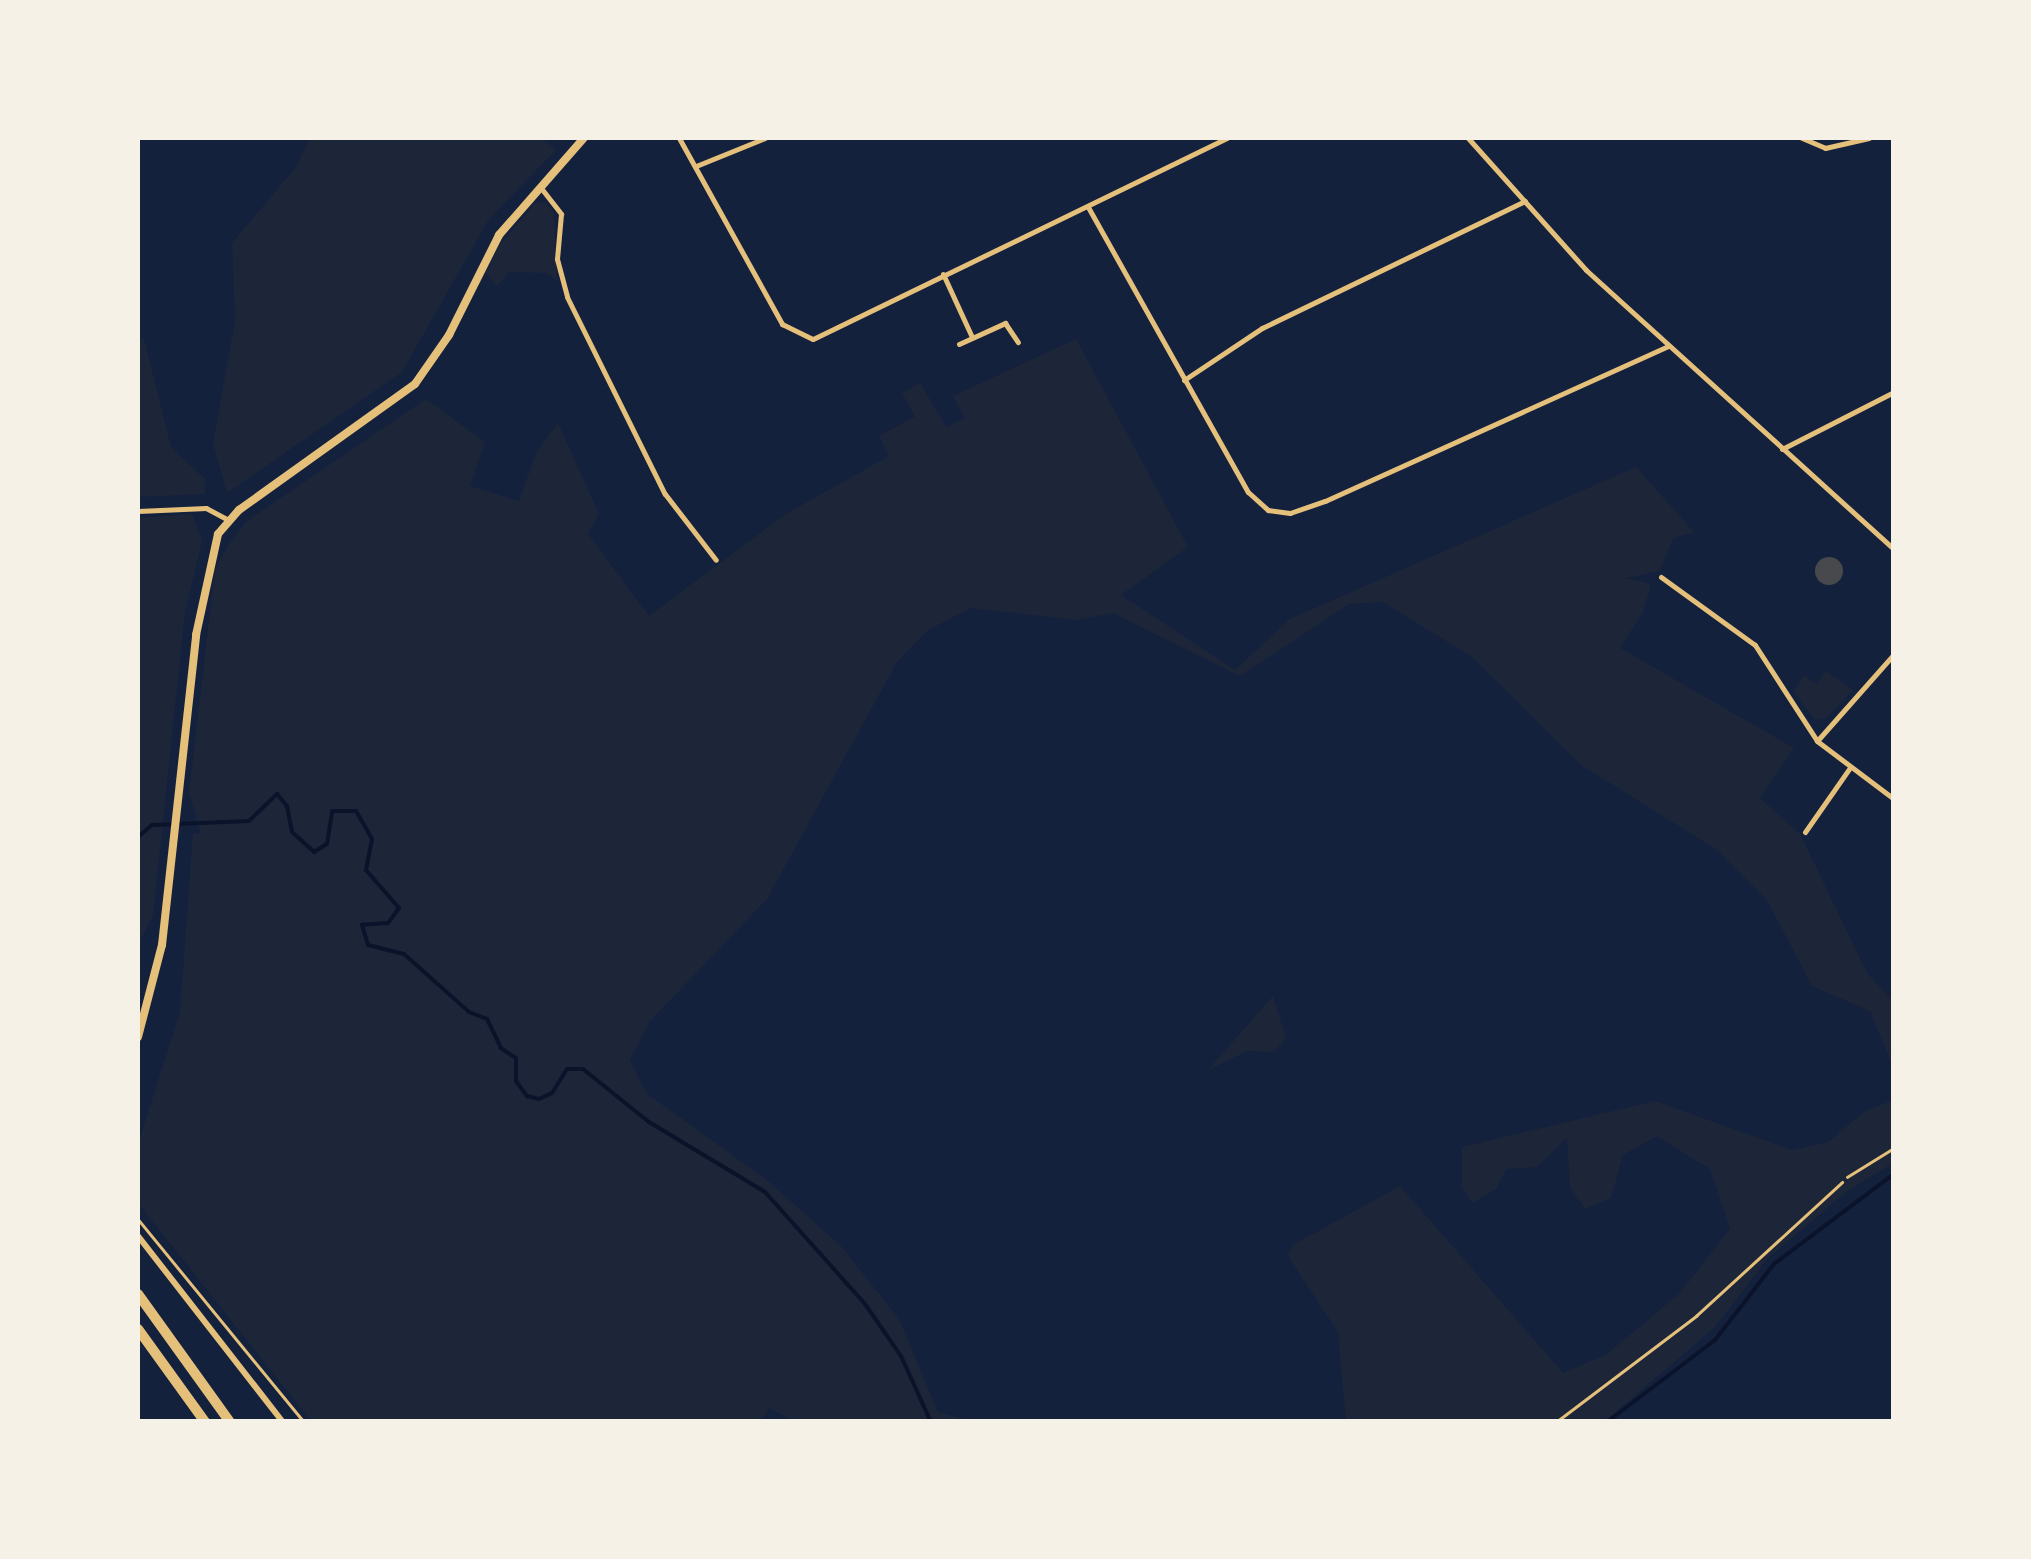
<!DOCTYPE html>
<html>
<head>
<meta charset="utf-8">
<style>
	body { margin:0 }
	#map { position:relative; width:2031px; height:1559px; overflow:hidden; background:#14213d; font-family:"Zilla Slab",serif }
	div>[style] { position:absolute }
	.green>* { inset:0; background:#1d2539 }
	.stream>* { height:4px; margin:-2px; padding:0 2px; transform-origin:2px; border-radius:2px; background:#0b132b }
	.building>* { inset:0; background:#48494c }
	.round { border-radius:50% }
	.path>* { height:2.5px; margin:-1.25px; padding:0 1.25px; transform-origin:1.25px; border-radius:1.25px; background:#e5c07b }
	.service>* { height:2.5px; margin:-1.25px; padding:0 1.25px; transform-origin:1.25px; border-radius:1.25px; background:#e5c07b }
	.minor>* { height:5px; margin:-2.5px; padding:0 2.5px; transform-origin:2.5px; border-radius:2.5px; background:#e5c07b }
	.tertiary>* { height:6px; margin:-3px; padding:0 3px; transform-origin:3px; border-radius:3px; background:#e5c07b }
	.secondary>* { height:8px; margin:-4px; padding:0 4px; transform-origin:4px; border-radius:4px; background:#e5c07b }
	.motorway>* { height:10px; margin:-5px; padding:0 5px; transform-origin:5px; border-radius:5px; background:#e5c07b }
	span { translate:-50% -50%; white-space:nowrap; text-align:center; line-height:1.15; -webkit-text-stroke:10px #f6f1e7; paint-order:stroke }
	.frame { position:absolute; inset:0; border:140px solid #f6f1e7; pointer-events:none }
</style>
</head>
<body>
<div id="map">
	<div class="green">
		<div style="clip-path:polygon(310px 138px,542px 138px,556px 150px,489px 219px,402px 372px,227px 493px,213px 443px,235px 321px,232px 243px,296px 167px)"></div>
		<div style="clip-path:polygon(545px 202px,554px 213px,557px 281px,547px 273px,509px 272px,497px 286px,486px 273px,498px 247px,535px 203px)"></div>
		<div style="clip-path:polygon(138px 339px,144px 339px,171px 447px,205px 479px,205px 494px,138px 497px)"></div>
		<div style="clip-path:polygon(1076px 339px,1188px 547px,1121px 595px,1235px 670px,1290px 619px,1636px 467px,1694px 532px,1673px 538px,1660px 571px,1626px 578px,1651px 584px,1644px 610px,1620px 648px,1794px 748px,1760px 798px,1800px 834px,1867px 973px,1893px 1001px,1893px 1067px,1870px 1011px,1812px 986px,1767px 900px,1717px 850px,1581px 765px,1472px 657px,1383px 602px,1349px 604px,1240px 676px,1113px 613px,1076px 620px,971px 608px,928px 630px,897px 662px,767px 899px,650px 1021px,630px 1060px,646px 1093px,768px 1181px,841px 1246px,899px 1319px,938px 1412px,971px 1421px,793px 1421px,770px 1408px,760px 1422px,311px 1421px,138px 1203px,138px 1144px,180px 1012px,193px 833px,201px 834px,189px 793px,215px 569px,229px 544px,247px 521px,426px 399px,485px 442px,470px 486px,519px 501px,536px 453px,558px 423px,599px 514px,588px 534px,649px 616px,786px 514px,889px 456px,879px 436px,915px 417px,902px 393px,920px 383px,946px 427px,965px 418px,953px 396px)"></div>
		<div style="clip-path:polygon(192px 514px,202px 541px,185px 612px,153px 916px,138px 944px,138px 518px)"></div>
		<div style="clip-path:polygon(1826px 671px,1853px 690px,1826px 718px,1815px 720px,1793px 691px,1804px 675px,1816px 684px)"></div>
		<div style="clip-path:polygon(1273px 996px,1286px 1039px,1273px 1052px,1247px 1051px,1208px 1070px)"></div>
		<div style="clip-path:polygon(1893px 1100px,1893px 1163px,1846px 1192px,1767px 1259px,1715px 1327px,1605px 1421px,1346px 1421px,1338px 1332px,1288px 1256px,1293px 1245px,1400px 1186px,1563px 1373px,1607px 1354px,1679px 1294px,1730px 1229px,1710px 1169px,1657px 1136px,1623px 1155px,1611px 1198px,1585px 1209px,1570px 1188px,1567px 1138px,1537px 1167px,1506px 1169px,1496px 1189px,1472px 1203px,1462px 1188px,1462px 1147px,1655px 1101px,1792px 1150px,1828px 1142px,1864px 1112px)"></div>
	</div>
	<div class="stream">
		<div style="left:138px;top:837px;width:18px;rotate:-41deg"></div>
		<div style="left:152px;top:825px;width:97px;rotate:-2.4deg"></div>
		<div style="left:249px;top:821px;width:39px;rotate:-44deg"></div>
		<div style="left:277px;top:794px;width:16px;rotate:50deg"></div>
		<div style="left:287px;top:806px;width:26px;rotate:79deg"></div>
		<div style="left:292px;top:832px;width:30px;rotate:42deg"></div>
		<div style="left:314px;top:852px;width:15px;rotate:-32deg"></div>
		<div style="left:327px;top:844px;width:33px;rotate:-81deg"></div>
		<div style="left:332px;top:811px;width:24px"></div>
		<div style="left:356px;top:811px;width:32px;rotate:60deg"></div>
		<div style="left:372px;top:839px;width:32px;rotate:101deg"></div>
		<div style="left:366px;top:870px;width:50px;rotate:49deg"></div>
		<div style="left:399px;top:908px;width:19px;rotate:126deg"></div>
		<div style="left:388px;top:923px;width:26px;rotate:176deg"></div>
		<div style="left:362px;top:925px;width:21px;rotate:73deg"></div>
		<div style="left:368px;top:945px;width:37px;rotate:14deg"></div>
		<div style="left:404px;top:954px;width:87px;rotate:41.7deg"></div>
		<div style="left:469px;top:1012px;width:19px;rotate:21deg"></div>
		<div style="left:487px;top:1019px;width:32px;rotate:64deg"></div>
		<div style="left:501px;top:1048px;width:18px;rotate:34deg"></div>
		<div style="left:516px;top:1058px;width:23px;rotate:90deg"></div>
		<div style="left:516px;top:1081px;width:19px;rotate:54deg"></div>
		<div style="left:527px;top:1096px;width:12px;rotate:14deg"></div>
		<div style="left:539px;top:1099px;width:14px;rotate:-25deg"></div>
		<div style="left:552px;top:1093px;width:28px;rotate:-58deg"></div>
		<div style="left:567px;top:1069px;width:16px"></div>
		<div style="left:583px;top:1069px;width:85px;rotate:38.8deg"></div>
		<div style="left:649px;top:1122px;width:135px;rotate:31.1deg"></div>
		<div style="left:765px;top:1192px;width:150px;rotate:48.2deg"></div>
		<div style="left:865px;top:1304px;width:63px;rotate:55.3deg"></div>
		<div style="left:901px;top:1356px;width:72px;rotate:65.6deg"></div>
		<div style="left:1607px;top:1422px;width:136px;rotate:-37.2deg"></div>
		<div style="left:1715px;top:1340px;width:96px;rotate:-52.2deg"></div>
		<div style="left:1774px;top:1264px;width:150px;rotate:-36.9deg"></div>
	</div>
	<div class="building">
		<div class="round" style="left:1815px;top:557px;width:28px;height:28px"></div>
	</div>
	<div class="path">
		<div style="left:138px;top:1219px;width:262px;rotate:50.7deg"></div>
		<div style="left:1556px;top:1422px;width:176px;rotate:-37.1deg"></div>
		<div style="left:1696px;top:1316px;width:198px;rotate:-42.5deg"></div>
	</div>
	<div class="service">
		<div style="left:1847px;top:1177px;width:55px;rotate:-31.7deg"></div>
	</div>
	<div class="minor">
		<div style="left:679px;top:138px;width:213px;rotate:61deg"></div>
		<div style="left:782px;top:324px;width:34px;rotate:26deg"></div>
		<div style="left:813px;top:339px;width:460px;rotate:-25.9deg"></div>
		<div style="left:1468px;top:138px;width:177px;rotate:48.2deg"></div>
		<div style="left:1586px;top:270px;width:416px;rotate:42.2deg"></div>
		<div style="left:1802px;top:138px;width:25px;rotate:23deg"></div>
		<div style="left:1825px;top:148px;width:45px;rotate:-12.8deg"></div>
		<div style="left:696px;top:166px;width:74px;rotate:-22.1deg"></div>
		<div style="left:541px;top:188px;width:33px;rotate:52deg"></div>
		<div style="left:561px;top:214px;width:45px;rotate:95.1deg"></div>
		<div style="left:557px;top:259px;width:39px;rotate:75deg"></div>
		<div style="left:567px;top:297px;width:220px;rotate:63.6deg"></div>
		<div style="left:665px;top:494px;width:83px;rotate:52.3deg"></div>
		<div style="left:1088px;top:207px;width:327px;rotate:60.7deg"></div>
		<div style="left:1248px;top:492px;width:27px;rotate:42deg"></div>
		<div style="left:1268px;top:510px;width:22px;rotate:8deg"></div>
		<div style="left:1290px;top:513px;width:37px;rotate:-19deg"></div>
		<div style="left:1325px;top:501px;width:376px;rotate:-24.3deg"></div>
		<div style="left:943px;top:274px;width:69px;rotate:65.3deg"></div>
		<div style="left:959px;top:344px;width:51px;rotate:-24.5deg"></div>
		<div style="left:1005px;top:323px;width:23px;rotate:56deg"></div>
		<div style="left:1184px;top:380px;width:94px;rotate:-33.7deg"></div>
		<div style="left:1262px;top:328px;width:292px;rotate:-25.8deg"></div>
		<div style="left:1782px;top:449px;width:126px;rotate:-27deg"></div>
		<div style="left:138px;top:511px;width:68px;rotate:-2.5deg"></div>
		<div style="left:206px;top:508px;width:26px;rotate:28deg"></div>
		<div style="left:1661px;top:577px;width:116px;rotate:35.9deg"></div>
		<div style="left:1755px;top:645px;width:114px;rotate:57.1deg"></div>
		<div style="left:1817px;top:741px;width:96px;rotate:37deg"></div>
		<div style="left:1817px;top:741px;width:116px;rotate:-48.5deg"></div>
		<div style="left:1805px;top:832px;width:77px;rotate:-55.1deg"></div>
	</div>
	<div class="tertiary">
		<div style="left:138px;top:1236px;width:236px;rotate:52.1deg"></div>
	</div>
	<div class="secondary">
		<div style="left:138px;top:1037px;width:95px;rotate:-75.4deg"></div>
		<div style="left:162px;top:945px;width:312px;rotate:-83.7deg"></div>
		<div style="left:196px;top:635px;width:103px;rotate:-77.7deg"></div>
		<div style="left:218px;top:534px;width:32px;rotate:-49deg"></div>
		<div style="left:239px;top:510px;width:216px;rotate:-35.6deg"></div>
		<div style="left:415px;top:384px;width:60px;rotate:-55.2deg"></div>
		<div style="left:449px;top:335px;width:112px;rotate:-63.4deg"></div>
		<div style="left:499px;top:235px;width:129px;rotate:-48.8deg"></div>
	</div>
	<div class="motorway">
		<div style="left:138px;top:1294px;width:158px;rotate:54.3deg"></div>
		<div style="left:138px;top:1329px;width:115px;rotate:54.2deg"></div>
	</div>
	<div class="frame"></div>
</div>
</body>
</html>
